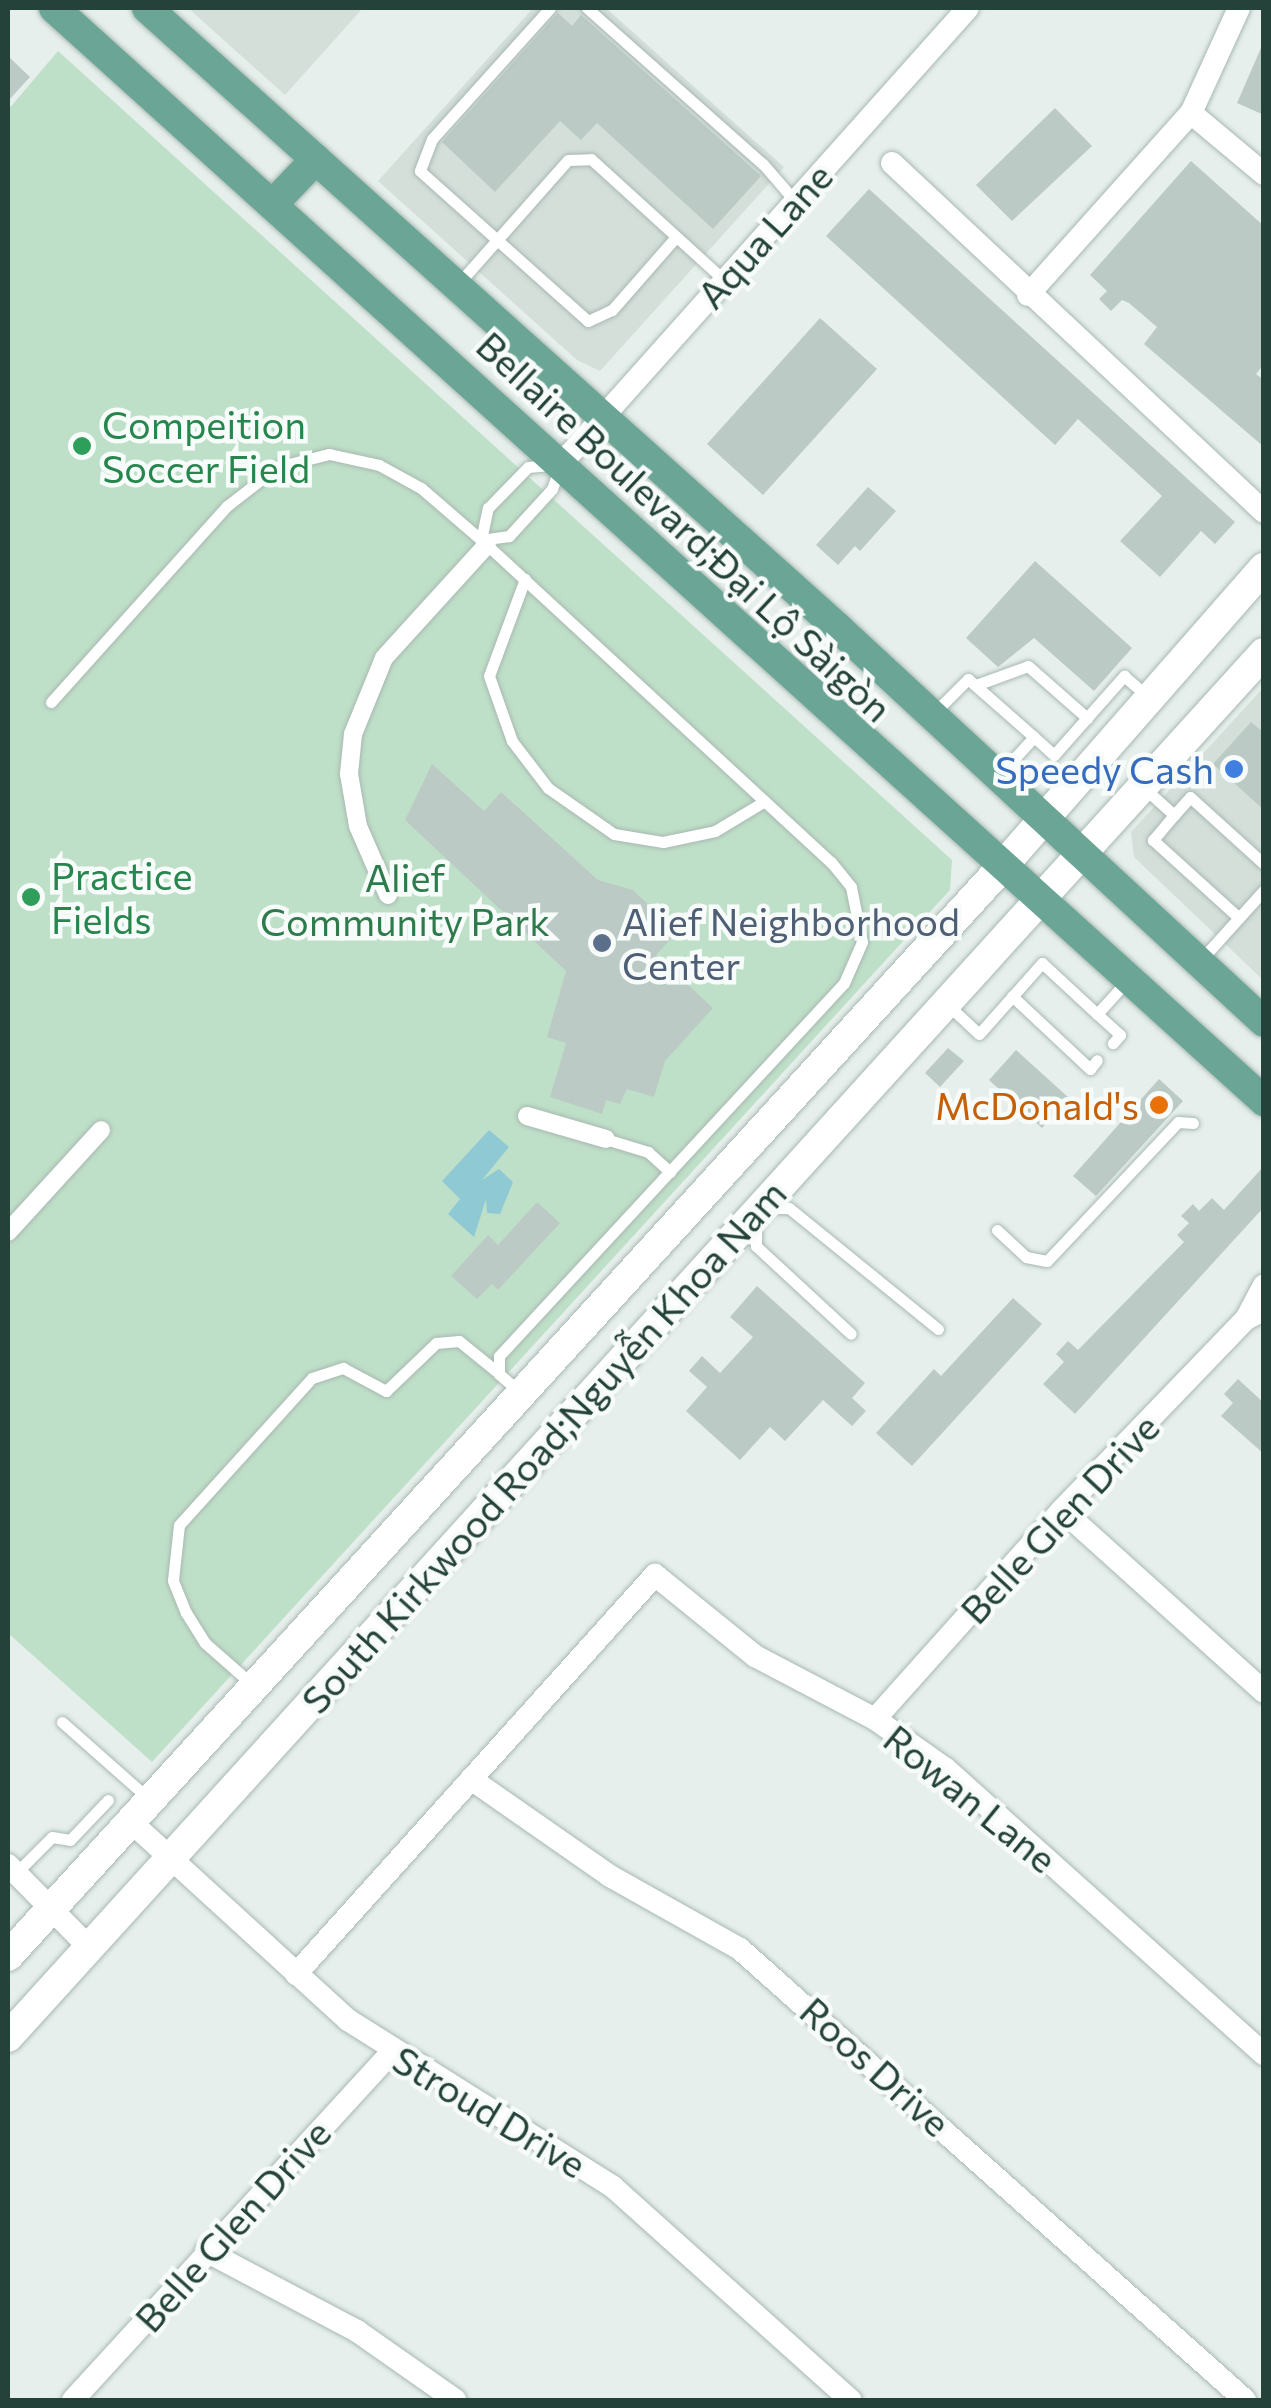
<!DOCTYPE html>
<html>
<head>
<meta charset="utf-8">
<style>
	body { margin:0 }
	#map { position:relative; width:1271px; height:2408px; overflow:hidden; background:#e6efeb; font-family:Commissioner,sans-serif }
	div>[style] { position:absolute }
	.built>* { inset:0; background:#d4dfda }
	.green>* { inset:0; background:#bfe0c8 }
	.water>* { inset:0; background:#8ec9d4 }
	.building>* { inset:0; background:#bbcac4 }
	.roads { filter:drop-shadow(0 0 2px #a8b8b2) drop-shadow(0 0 2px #a8b8b2) }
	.service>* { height:11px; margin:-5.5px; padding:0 5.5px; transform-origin:5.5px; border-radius:5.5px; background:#fff }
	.pedestrian>* { height:18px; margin:-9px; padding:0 9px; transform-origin:9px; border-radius:9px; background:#fff }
	.minor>* { height:22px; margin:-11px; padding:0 11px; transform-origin:11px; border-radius:11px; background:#fff }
	.secondary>* { height:30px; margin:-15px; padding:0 15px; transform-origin:15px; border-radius:15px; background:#fff }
	.primary>* { height:30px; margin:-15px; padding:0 15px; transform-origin:15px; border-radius:15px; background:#6aa596 }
	.dots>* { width:28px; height:28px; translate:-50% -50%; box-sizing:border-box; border:5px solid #f7fbf9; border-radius:50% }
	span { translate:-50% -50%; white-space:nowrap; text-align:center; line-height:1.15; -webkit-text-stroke:9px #f7fbf9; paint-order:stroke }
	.street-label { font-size:38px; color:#24423a }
	.leisure-label { font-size:38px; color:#27864d }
	.left { translate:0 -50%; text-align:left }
	.shop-label { font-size:38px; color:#366cbe }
	.right { translate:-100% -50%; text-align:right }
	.park-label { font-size:38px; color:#2d7a4b }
	.service-label { font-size:38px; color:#4e5e75 }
	.food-label { font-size:38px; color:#c56008 }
	.frame { position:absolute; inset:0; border:10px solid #24423a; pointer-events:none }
</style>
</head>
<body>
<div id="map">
	<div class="built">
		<div style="clip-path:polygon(188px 8px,363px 8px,285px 95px)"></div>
		<div style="clip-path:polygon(533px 8px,606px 8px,784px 167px,600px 371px,577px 360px,378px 181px)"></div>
		<div style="clip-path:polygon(1263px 688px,1263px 980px,1134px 857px,1131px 832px)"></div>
	</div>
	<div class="green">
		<div style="clip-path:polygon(58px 51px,952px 860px,950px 890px,152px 1762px,8px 1633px,8px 110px)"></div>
	</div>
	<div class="water">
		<div style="clip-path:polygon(489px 1130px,509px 1147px,482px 1180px,499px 1169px,513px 1182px,500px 1214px,487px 1213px,486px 1199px,474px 1237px,448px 1214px,460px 1199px,442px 1181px)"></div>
	</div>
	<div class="building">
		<div style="clip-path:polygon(558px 13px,572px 26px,581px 15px,761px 176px,713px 229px,597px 123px,581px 140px,560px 121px,495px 192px,442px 142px)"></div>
		<div style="clip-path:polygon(1264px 41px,1264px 115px,1237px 103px)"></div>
		<div style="clip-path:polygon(8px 56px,30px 77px,8px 101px)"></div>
		<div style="clip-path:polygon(1055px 108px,1092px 146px,1012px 221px,976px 185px)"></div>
		<div style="clip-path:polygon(1191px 161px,1264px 226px,1264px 364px,1256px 374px,1264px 380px,1264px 447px,1144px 344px,1157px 327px,1129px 303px,1122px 300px,1111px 311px,1099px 299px,1107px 291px,1090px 275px)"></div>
		<div style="clip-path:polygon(869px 189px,1235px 522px,1215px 544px,1201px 531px,1160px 577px,1120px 541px,1162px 496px,1078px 419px,1055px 445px,826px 236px)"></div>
		<div style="clip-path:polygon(820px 318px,877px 369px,763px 495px,707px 444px)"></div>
		<div style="clip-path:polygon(868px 487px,896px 511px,860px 551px,855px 546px,838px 565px,816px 545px)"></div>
		<div style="clip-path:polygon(1035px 561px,1132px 648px,1094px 691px,1034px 638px,998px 667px,966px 638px)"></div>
		<div style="clip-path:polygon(1251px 722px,1264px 733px,1264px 810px,1213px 764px)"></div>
		<div style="clip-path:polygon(432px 764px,484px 811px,501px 792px,598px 880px,633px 890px,677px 932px,656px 955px,713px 1008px,665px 1061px,654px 1097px,627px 1089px,620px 1104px,606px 1100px,602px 1114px,550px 1097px,566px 1043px,547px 1037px,566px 971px,405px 820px)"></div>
		<div style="clip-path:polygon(948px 1048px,964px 1061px,940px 1087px,925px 1073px)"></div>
		<div style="clip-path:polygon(1016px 1050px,1069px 1098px,1042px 1128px,989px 1080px)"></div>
		<div style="clip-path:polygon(1159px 1079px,1183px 1101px,1096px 1196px,1073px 1176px)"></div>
		<div style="clip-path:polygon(1264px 1166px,1264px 1207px,1075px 1414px,1043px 1384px,1064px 1362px,1056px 1354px,1068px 1341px,1078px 1350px,1184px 1242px,1177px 1235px,1189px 1223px,1181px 1216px,1193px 1204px,1199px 1211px,1212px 1198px,1224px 1210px)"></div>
		<div style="clip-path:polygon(537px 1202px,560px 1223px,498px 1290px,492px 1284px,477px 1299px,451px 1276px,488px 1235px,498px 1245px)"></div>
		<div style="clip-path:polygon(757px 1286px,865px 1383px,852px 1398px,866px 1411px,852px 1426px,823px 1400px,785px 1441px,770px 1427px,740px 1460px,686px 1411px,707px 1387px,689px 1371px,702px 1356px,720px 1373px,753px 1337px,730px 1317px)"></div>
		<div style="clip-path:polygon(1013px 1298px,1042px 1324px,912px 1466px,876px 1433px,934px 1369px,941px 1376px)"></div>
		<div style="clip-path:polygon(1238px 1379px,1264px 1403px,1264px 1454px,1221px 1416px,1233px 1403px,1224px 1394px)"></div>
	</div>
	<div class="roads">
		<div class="service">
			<div style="left:550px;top:8px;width:176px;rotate:132deg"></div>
			<div style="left:432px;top:139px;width:34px;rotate:111deg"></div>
			<div style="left:420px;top:171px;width:225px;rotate:41.8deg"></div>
			<div style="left:588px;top:321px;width:26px;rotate:-25deg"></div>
			<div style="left:612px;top:310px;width:96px;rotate:-48.8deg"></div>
			<div style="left:587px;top:8px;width:235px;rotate:41.6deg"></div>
			<div style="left:763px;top:164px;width:49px;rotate:49.1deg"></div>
			<div style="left:459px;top:283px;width:164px;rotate:-48.5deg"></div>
			<div style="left:568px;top:160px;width:23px;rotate:-2deg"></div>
			<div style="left:591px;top:159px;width:178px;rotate:42.3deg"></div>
			<div style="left:561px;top:464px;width:27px;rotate:110deg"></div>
			<div style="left:552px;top:489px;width:64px;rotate:132.5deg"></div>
			<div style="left:509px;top:536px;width:28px;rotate:172deg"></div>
			<div style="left:481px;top:540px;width:33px;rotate:-78deg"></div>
			<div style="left:488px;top:508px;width:57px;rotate:-45.7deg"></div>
			<div style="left:528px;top:467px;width:33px;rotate:-5deg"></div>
			<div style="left:525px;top:579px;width:103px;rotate:110.4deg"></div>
			<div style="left:489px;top:676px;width:69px;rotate:70.5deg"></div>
			<div style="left:512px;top:741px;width:59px;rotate:52.5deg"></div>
			<div style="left:548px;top:788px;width:80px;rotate:34.9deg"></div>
			<div style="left:614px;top:834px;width:50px;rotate:9.3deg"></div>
			<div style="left:663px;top:842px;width:53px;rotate:-11.9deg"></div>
			<div style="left:715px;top:831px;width:58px;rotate:-31deg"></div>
			<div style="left:976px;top:685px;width:55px;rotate:-20.1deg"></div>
			<div style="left:1028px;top:666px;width:79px;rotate:41.4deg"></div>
			<div style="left:51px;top:702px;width:263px;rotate:-48.1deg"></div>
			<div style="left:227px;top:506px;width:63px;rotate:-38deg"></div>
			<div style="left:277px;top:467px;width:54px;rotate:-14deg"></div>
			<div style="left:329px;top:454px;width:51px;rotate:12.4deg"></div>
			<div style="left:379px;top:465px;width:48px;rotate:28.7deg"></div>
			<div style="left:421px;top:488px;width:87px;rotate:40.8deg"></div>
			<div style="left:487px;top:545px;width:468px;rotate:42.7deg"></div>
			<div style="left:831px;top:862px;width:32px;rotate:51deg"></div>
			<div style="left:851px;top:887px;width:56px;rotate:78.7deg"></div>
			<div style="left:862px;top:942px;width:45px;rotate:113.7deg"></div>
			<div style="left:844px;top:983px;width:508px;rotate:132.77deg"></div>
			<div style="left:499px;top:1356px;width:18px;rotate:90deg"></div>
			<div style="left:499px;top:1374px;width:29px;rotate:41deg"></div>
			<div style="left:932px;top:715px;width:51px;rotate:-45deg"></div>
			<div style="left:968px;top:679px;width:88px;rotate:41.3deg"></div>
			<div style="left:1034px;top:737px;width:53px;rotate:132.7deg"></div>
			<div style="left:1034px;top:737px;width:27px;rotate:42deg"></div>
			<div style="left:1054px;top:755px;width:106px;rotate:-48.5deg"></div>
			<div style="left:1124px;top:676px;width:33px;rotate:41deg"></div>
			<div style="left:1143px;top:787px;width:42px;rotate:42.1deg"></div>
			<div style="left:1174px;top:815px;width:24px;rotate:-48deg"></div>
			<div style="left:1190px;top:797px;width:100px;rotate:42.2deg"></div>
			<div style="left:1174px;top:815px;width:33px;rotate:130deg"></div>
			<div style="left:1153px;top:840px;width:116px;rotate:42.2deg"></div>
			<div style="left:1199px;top:962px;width:97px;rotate:-47.9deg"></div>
			<div style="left:1012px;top:996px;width:107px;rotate:43.1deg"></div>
			<div style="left:1090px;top:1069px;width:11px;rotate:-52deg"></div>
			<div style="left:948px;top:1005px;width:42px;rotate:43.1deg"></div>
			<div style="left:979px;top:1034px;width:95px;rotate:-48.4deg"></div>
			<div style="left:1042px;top:963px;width:75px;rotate:42.8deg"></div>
			<div style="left:1097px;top:1014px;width:43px;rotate:-47.8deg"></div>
			<div style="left:1097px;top:1014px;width:31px;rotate:42deg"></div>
			<div style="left:1120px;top:1035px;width:11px;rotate:131deg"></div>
			<div style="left:612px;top:1141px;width:38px;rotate:17deg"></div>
			<div style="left:648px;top:1152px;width:30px;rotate:42deg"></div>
			<div style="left:769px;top:1208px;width:20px"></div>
			<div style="left:789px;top:1208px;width:192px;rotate:39.1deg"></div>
			<div style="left:756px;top:1220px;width:26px;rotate:90deg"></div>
			<div style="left:756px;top:1246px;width:129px;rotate:42.8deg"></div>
			<div style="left:997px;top:1230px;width:40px;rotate:43deg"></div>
			<div style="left:1026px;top:1257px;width:21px;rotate:11deg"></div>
			<div style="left:1047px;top:1261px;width:191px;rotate:-46.7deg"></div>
			<div style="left:1178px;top:1122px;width:15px;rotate:4deg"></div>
			<div style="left:254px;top:1686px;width:65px;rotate:-138.7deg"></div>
			<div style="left:205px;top:1643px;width:36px;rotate:-122deg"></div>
			<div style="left:186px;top:1613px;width:35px;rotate:-112deg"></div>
			<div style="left:173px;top:1580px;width:55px;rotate:-83.8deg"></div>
			<div style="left:179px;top:1525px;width:198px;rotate:-47.9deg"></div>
			<div style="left:312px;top:1378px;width:33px;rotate:-18deg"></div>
			<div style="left:343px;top:1368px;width:49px;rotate:28.1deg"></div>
			<div style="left:386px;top:1391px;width:69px;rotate:-43.8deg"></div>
			<div style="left:436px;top:1343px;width:23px;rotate:-5deg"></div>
			<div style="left:459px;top:1341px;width:48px;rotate:39deg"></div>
			<div style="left:62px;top:1722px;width:115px;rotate:41.5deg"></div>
			<div style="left:15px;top:1874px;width:52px;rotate:-45deg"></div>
			<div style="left:52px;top:1837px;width:18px;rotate:9deg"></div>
			<div style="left:70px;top:1840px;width:55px;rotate:-46.5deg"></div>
		</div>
		<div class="pedestrian">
			<div style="left:388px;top:895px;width:75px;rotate:-113.5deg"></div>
			<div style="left:358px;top:826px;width:53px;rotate:-99.8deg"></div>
			<div style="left:349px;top:774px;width:40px;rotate:-84.3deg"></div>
			<div style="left:353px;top:734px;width:82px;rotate:-67.8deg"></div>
			<div style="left:384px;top:658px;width:153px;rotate:-47.7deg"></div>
			<div style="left:527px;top:1116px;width:82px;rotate:16.2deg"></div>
			<div style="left:8px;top:1232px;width:138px;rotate:-47.6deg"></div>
		</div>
		<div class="minor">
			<div style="left:1191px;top:113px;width:95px;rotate:39.9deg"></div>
			<div style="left:892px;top:163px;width:510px;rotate:43.17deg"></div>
			<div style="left:1028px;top:295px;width:244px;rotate:-48.2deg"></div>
			<div style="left:1191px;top:113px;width:115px;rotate:-65.4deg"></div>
			<div style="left:561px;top:464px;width:611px;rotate:-48.25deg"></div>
			<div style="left:1246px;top:1319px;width:38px;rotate:-62deg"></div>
			<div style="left:1062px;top:1510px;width:272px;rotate:42deg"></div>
			<div style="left:875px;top:1719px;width:280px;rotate:-48.2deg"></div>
			<div style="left:1062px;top:1510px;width:265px;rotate:-46.1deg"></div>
			<div style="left:1246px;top:1319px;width:20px;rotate:-27deg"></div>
			<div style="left:471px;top:1779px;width:169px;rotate:34.9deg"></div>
			<div style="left:610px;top:1876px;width:149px;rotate:29.3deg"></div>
			<div style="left:740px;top:1949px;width:677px;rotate:41.77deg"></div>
			<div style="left:130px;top:1821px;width:295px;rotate:42.4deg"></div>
			<div style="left:348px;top:2020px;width:313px;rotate:32.2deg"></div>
			<div style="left:613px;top:2187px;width:319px;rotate:41.9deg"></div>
			<div style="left:8px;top:1865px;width:114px;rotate:45.4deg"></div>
			<div style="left:296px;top:1974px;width:537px;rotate:-48.02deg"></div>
			<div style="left:655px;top:1575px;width:129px;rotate:39deg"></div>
			<div style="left:755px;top:1656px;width:136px;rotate:27.7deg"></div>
			<div style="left:875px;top:1719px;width:87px;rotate:35.2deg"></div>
			<div style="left:946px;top:1769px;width:427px;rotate:41.9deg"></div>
			<div style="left:206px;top:2251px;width:171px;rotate:27.9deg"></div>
			<div style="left:357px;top:2331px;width:120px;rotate:35.1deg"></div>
			<div style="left:73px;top:2400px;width:472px;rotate:-47.5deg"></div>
		</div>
		<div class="secondary">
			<div style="left:8px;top:1956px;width:1473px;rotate:-47.61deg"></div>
			<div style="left:1001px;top:868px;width:399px;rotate:-48.8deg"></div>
			<div style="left:8px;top:2037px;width:1869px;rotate:-47.78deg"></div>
		</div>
		<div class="primary">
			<div style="left:54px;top:8px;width:1631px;rotate:42.09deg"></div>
			<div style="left:147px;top:8px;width:928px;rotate:41.9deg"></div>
			<div style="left:838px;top:628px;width:580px;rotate:42.77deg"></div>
			<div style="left:273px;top:204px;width:62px;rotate:-46.3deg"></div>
		</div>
	</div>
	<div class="dots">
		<div style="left:82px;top:446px;background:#2e9e5b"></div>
		<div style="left:1234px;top:769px;background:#3f7fe0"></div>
		<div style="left:31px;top:897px;background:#2e9e5b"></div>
		<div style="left:602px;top:943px;background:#5c6f8a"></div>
		<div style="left:1159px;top:1105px;background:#e8710a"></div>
	</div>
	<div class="street-label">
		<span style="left:764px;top:235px;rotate:-48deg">Aqua Lane</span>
		<span style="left:685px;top:526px;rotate:43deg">Bellaire Boulevard;Đại Lộ Sàigòn</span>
		<span style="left:543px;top:1446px;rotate:-48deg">South Kirkwood Road;Nguyễn Khoa Nam</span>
		<span style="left:1059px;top:1518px;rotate:-47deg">Belle Glen Drive</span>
		<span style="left:971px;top:1798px;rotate:39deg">Rowan Lane</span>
		<span style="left:876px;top:2066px;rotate:42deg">Roos Drive</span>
		<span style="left:490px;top:2111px;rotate:31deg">Stroud Drive</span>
		<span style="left:232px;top:2225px;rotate:-48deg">Belle Glen Drive</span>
	</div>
	<div class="leisure-label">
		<span class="left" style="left:102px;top:446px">Compeition<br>Soccer Field</span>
		<span class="left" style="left:51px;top:897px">Practice<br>Fields</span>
	</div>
	<div class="shop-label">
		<span class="right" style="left:1214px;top:769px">Speedy Cash</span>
	</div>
	<div class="park-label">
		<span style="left:405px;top:899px">Alief<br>Community Park</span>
	</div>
	<div class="service-label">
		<span class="left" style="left:622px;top:943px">Alief Neighborhood<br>Center</span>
	</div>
	<div class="food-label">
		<span class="right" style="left:1139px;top:1105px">McDonald's</span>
	</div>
	<div class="frame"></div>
</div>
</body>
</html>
